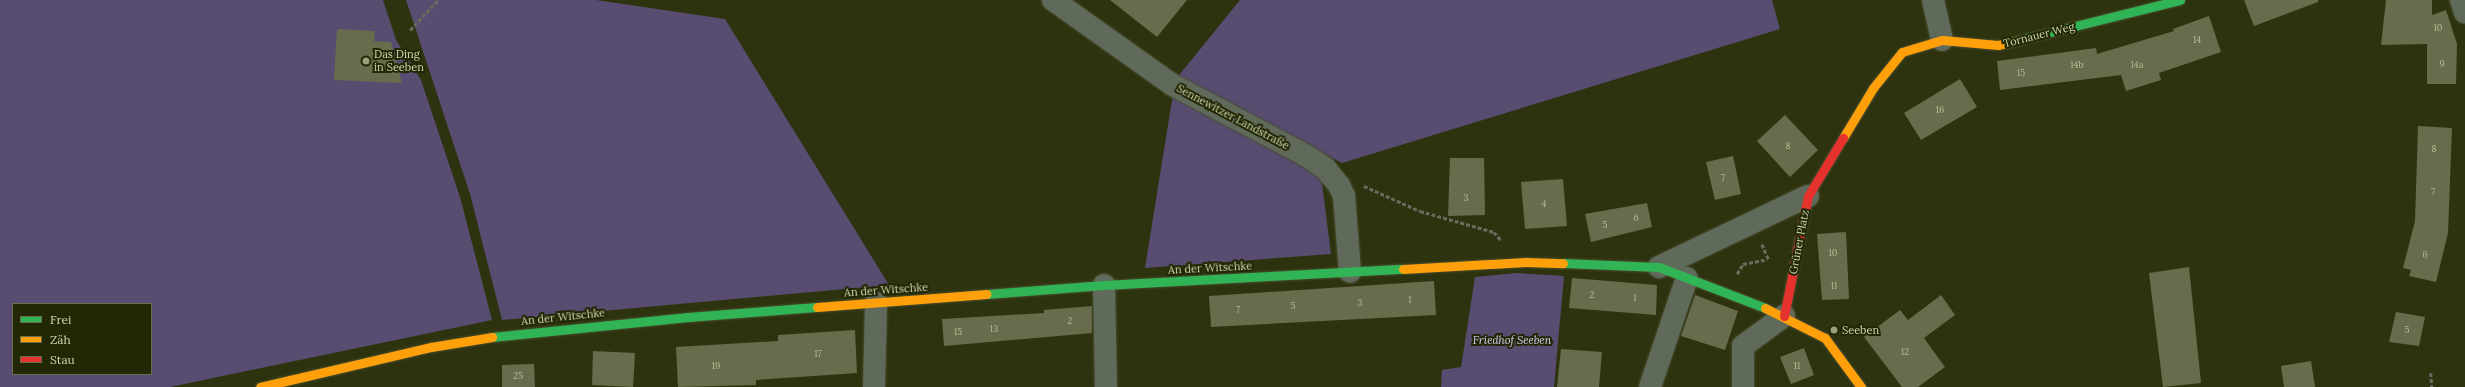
<!DOCTYPE html>
<html>
<head>
<meta charset="utf-8">
<style>
	body { margin:0 }
	#map { position:relative; width:2465px; height:387px; overflow:hidden; background:#2e330f; font-family:Lora,serif }
	div>[style] { position:absolute }
	.green>* { inset:0; background:#584c71 }
	.building>* { inset:0; background:#676c4c }
	.path>* { height:2.5px; margin-top:-1.25px; transform-origin:0; background:repeating-linear-gradient(90deg,#656d5c 0 4px,transparent 0 6px) }
	.roads { filter:drop-shadow(0 0 1px #494e2f) drop-shadow(0 0 1px #494e2f) }
	.street>* { height:22px; margin:-11px; padding:0 11px; transform-origin:11px; border-radius:11px; background:#5f6a5a }
	.fast>* { height:9px; margin:-4.5px; padding:0 4.5px; transform-origin:4.5px; border-radius:4.5px; background:#30b455 }
	.slow>* { height:9px; margin:-4.5px; padding:0 4.5px; transform-origin:4.5px; border-radius:4.5px; background:#ff9f0a }
	.jam>* { height:9px; margin:-4.5px; padding:0 4.5px; transform-origin:4.5px; border-radius:4.5px; background:#e5322d }
	.dots>* { width:11px; height:11px; translate:-50% -50%; box-sizing:border-box; border:2px solid #222705; border-radius:50% }
	span { translate:-50% -50%; white-space:nowrap; text-align:center; line-height:1.15; -webkit-text-stroke:4px #222705; paint-order:stroke }
	.number-label { font-size:9px; color:#b6be98 }
	.number-label span { -webkit-text-stroke-width:0 }
	.street-label { font-size:11px; color:#d1d9b2 }
	.poi-label { font-size:11px; color:#d1d9b2 }
	.left { translate:0 -50%; text-align:left }
	.park-label { font-size:11px; color:#d8cef3; font-style:italic }
	.legend { position:absolute; left:12px; top:303px; width:140px; height:72px; box-sizing:border-box; background:#222705; border:1px solid #686e4a; margin:0; padding:5px 7px; list-style:none; font-size:12px; color:#d1d9b2 }
	.legend li { display:flex; align-items:center; gap:8px; height:20px }
	.legend b { width:20px; border:1px solid #686e4a }
</style>
</head>
<body>
<div id="map">
	<div class="green">
		<div style="clip-path:polygon(evenodd,0 0,383px 0,396px 40px,421px 80px,460px 197px,492px 320px,170px 387px,0 387px,0 0,13px 304px,151px 304px,151px 374px,13px 374px,13px 304px)"></div>
		<div style="clip-path:polygon(406px 0,596px 0,725px 19px,889px 285px,502px 320px,470px 194px)"></div>
		<div style="clip-path:polygon(1240px 0,1772px 0,1780px 29px,1342px 163px,1176px 79px)"></div>
		<div style="clip-path:polygon(1173px 94px,1321px 175px,1331px 254px,1145px 268px)"></div>
		<div style="clip-path:polygon(1517px 273px,1564px 276px,1554px 387px,1441px 387px,1442px 370px,1461px 367px,1475px 277px)"></div>
	</div>
	<div class="building">
		<div style="clip-path:polygon(1110px 0,1187px 0,1157px 37px)"></div>
		<div style="clip-path:polygon(2244px 0,2318px 0,2318px 2px,2254px 26px)"></div>
		<div style="clip-path:polygon(2386px 0,2432px 0,2432px 15px,2446px 10px,2457px 44px,2456px 84px,2427px 84px,2427px 44px,2381px 45px)"></div>
		<div style="clip-path:polygon(2209px 16px,2221px 52px,2159px 73px,2161px 80px,2126px 91px,2121px 75px,2000px 90px,1997px 61px,2096px 48px,2097px 54px,2174px 31px,2173px 29px)"></div>
		<div style="clip-path:polygon(337px 29px,375px 31px,374px 41px,391px 42px,402px 83px,334px 80px)"></div>
		<div style="clip-path:polygon(1960px 79px,1977px 107px,1921px 140px,1904px 113px)"></div>
		<div style="clip-path:polygon(1785px 115px,1818px 150px,1790px 177px,1757px 141px)"></div>
		<div style="clip-path:polygon(2418px 126px,2452px 128px,2448px 233px,2436px 282px,2409px 276px,2411px 270px,2403px 268px,2415px 221px)"></div>
		<div style="clip-path:polygon(1733px 156px,1741px 194px,1715px 200px,1706px 162px)"></div>
		<div style="clip-path:polygon(1450px 158px,1484px 158px,1485px 215px,1448px 216px)"></div>
		<div style="clip-path:polygon(1563px 179px,1567px 226px,1525px 229px,1521px 182px)"></div>
		<div style="clip-path:polygon(1647px 203px,1652px 227px,1591px 242px,1585px 214px)"></div>
		<div style="clip-path:polygon(1846px 232px,1849px 299px,1822px 300px,1817px 234px)"></div>
		<div style="clip-path:polygon(2189px 267px,2201px 383px,2163px 387px,2149px 273px)"></div>
		<div style="clip-path:polygon(1572px 278px,1657px 285px,1656px 315px,1569px 308px)"></div>
		<div style="clip-path:polygon(1434px 281px,1436px 315px,1211px 327px,1209px 296px)"></div>
		<div style="clip-path:polygon(1695px 295px,1738px 311px,1725px 350px,1681px 336px)"></div>
		<div style="clip-path:polygon(1941px 295px,1955px 315px,1924px 338px,1945px 367px,1918px 387px,1902px 387px,1864px 337px,1900px 310px,1908px 320px)"></div>
		<div style="clip-path:polygon(1092px 306px,1092px 333px,944px 346px,942px 319px,1044px 313px,1044px 310px)"></div>
		<div style="clip-path:polygon(2396px 312px,2425px 317px,2419px 346px,2389px 342px)"></div>
		<div style="clip-path:polygon(855px 330px,857px 373px,756px 380px,756px 385px,678px 387px,676px 347px,778px 341px,778px 335px)"></div>
		<div style="clip-path:polygon(1804px 348px,1814px 375px,1791px 384px,1780px 357px)"></div>
		<div style="clip-path:polygon(1561px 349px,1602px 352px,1599px 387px,1557px 387px)"></div>
		<div style="clip-path:polygon(593px 351px,635px 353px,633px 387px,592px 385px)"></div>
		<div style="clip-path:polygon(2311px 361px,2315px 387px,2284px 387px,2281px 366px)"></div>
		<div style="clip-path:polygon(534px 364px,535px 387px,502px 387px,502px 365px)"></div>
	</div>
	<div class="path">
		<div style="left:410px;top:30px;width:41px;rotate:-47deg"></div>
		<div style="left:1364px;top:186px;width:61px;rotate:24.1deg"></div>
		<div style="left:1420px;top:211px;width:77px;rotate:15.8deg"></div>
		<div style="left:1494px;top:232px;width:11px;rotate:49deg"></div>
		<div style="left:1737px;top:274px;width:12px;rotate:-59deg"></div>
		<div style="left:1743px;top:264px;width:25px;rotate:-11deg"></div>
		<div style="left:1768px;top:259px;width:17px;rotate:-114deg"></div>
		<div style="left:2431px;top:373px;width:14px;rotate:86deg"></div>
	</div>
	<div class="roads">
		<div class="street">
			<div style="left:1053px;top:0;width:145px;rotate:35.4deg"></div>
			<div style="left:1171px;top:84px;width:152px;rotate:27.9deg"></div>
			<div style="left:1305px;top:155px;width:24px;rotate:33deg"></div>
			<div style="left:1325px;top:168px;width:22px;rotate:51deg"></div>
			<div style="left:1339px;top:185px;width:12px;rotate:66deg"></div>
			<div style="left:1344px;top:196px;width:76px;rotate:85.5deg"></div>
			<div style="left:1933px;top:0;width:41px;rotate:77.3deg"></div>
			<div style="left:2461px;top:0;width:13px;rotate:72deg"></div>
			<div style="left:1659px;top:267px;width:165px;rotate:-25.5deg"></div>
			<div style="left:1104px;top:285px;width:102px;rotate:88.9deg"></div>
			<div style="left:874px;top:387px;width:84px;rotate:-88.6deg"></div>
			<div style="left:1650px;top:387px;width:115px;rotate:-71.3deg"></div>
			<div style="left:1743px;top:387px;width:41px;rotate:-90deg"></div>
			<div style="left:1743px;top:346px;width:51px;rotate:-36.2deg"></div>
		</div>
		<div class="fast">
			<div style="left:2023px;top:39px;width:162px;rotate:-14deg"></div>
			<div style="left:1563px;top:263px;width:96px;rotate:2.4deg"></div>
			<div style="left:1659px;top:267px;width:114px;rotate:21.1deg"></div>
			<div style="left:987px;top:294px;width:117px;rotate:-4.4deg"></div>
			<div style="left:1104px;top:285px;width:299px;rotate:-3.1deg"></div>
			<div style="left:492px;top:337px;width:197px;rotate:-5.8deg"></div>
			<div style="left:688px;top:317px;width:129px;rotate:-4.4deg"></div>
		</div>
		<div class="slow">
			<div style="left:1843px;top:138px;width:58px;rotate:-59deg"></div>
			<div style="left:1873px;top:88px;width:46px;rotate:-51.1deg"></div>
			<div style="left:1902px;top:52px;width:42px;rotate:-16.7deg"></div>
			<div style="left:1942px;top:40px;width:56px;rotate:5.1deg"></div>
			<div style="left:1998px;top:45px;width:26px;rotate:-13deg"></div>
			<div style="left:1403px;top:269px;width:123px;rotate:-3.3deg"></div>
			<div style="left:1526px;top:262px;width:37px;rotate:2deg"></div>
			<div style="left:817px;top:307px;width:170px;rotate:-4.4deg"></div>
			<div style="left:1765px;top:308px;width:67px;rotate:26.6deg"></div>
			<div style="left:1825px;top:338px;width:61px;rotate:53.7deg"></div>
			<div style="left:260px;top:387px;width:176px;rotate:-13.2deg"></div>
			<div style="left:431px;top:347px;width:62px;rotate:-9.3deg"></div>
		</div>
		<div class="jam">
			<div style="left:1784px;top:316px;width:122px;rotate:-78.7deg"></div>
			<div style="left:1808px;top:196px;width:68px;rotate:-58.9deg"></div>
		</div>
	</div>
	<div class="dots">
		<div style="left:366px;top:61px;background:#989f79"></div>
		<div style="left:1834px;top:330px;background:#989f79"></div>
	</div>
	<div class="number-label">
		<span style="left:2438px;top:28px">10</span>
		<span style="left:2197px;top:40px">14</span>
		<span style="left:2442px;top:64px">9</span>
		<span style="left:2077px;top:65px">14b</span>
		<span style="left:2137px;top:65px">14a</span>
		<span style="left:2021px;top:73px">15</span>
		<span style="left:1940px;top:110px">16</span>
		<span style="left:1788px;top:146px">8</span>
		<span style="left:2434px;top:149px">8</span>
		<span style="left:1723px;top:178px">7</span>
		<span style="left:2433px;top:192px">7</span>
		<span style="left:1466px;top:198px">3</span>
		<span style="left:1544px;top:204px">4</span>
		<span style="left:1636px;top:218px">6</span>
		<span style="left:1605px;top:225px">5</span>
		<span style="left:1833px;top:253px">10</span>
		<span style="left:2425px;top:255px">6</span>
		<span style="left:1834px;top:286px">11</span>
		<span style="left:1592px;top:295px">2</span>
		<span style="left:1635px;top:298px">1</span>
		<span style="left:1410px;top:300px">1</span>
		<span style="left:1360px;top:303px">3</span>
		<span style="left:1293px;top:306px">5</span>
		<span style="left:1238px;top:310px">7</span>
		<span style="left:1070px;top:321px">2</span>
		<span style="left:994px;top:329px">13</span>
		<span style="left:2407px;top:330px">5</span>
		<span style="left:958px;top:332px">15</span>
		<span style="left:1905px;top:352px">12</span>
		<span style="left:818px;top:354px">17</span>
		<span style="left:716px;top:366px">19</span>
		<span style="left:1797px;top:366px">11</span>
		<span style="left:518px;top:376px">25</span>
	</div>
	<div class="street-label">
		<span style="left:2039px;top:35px;rotate:-14deg">Tornauer Weg</span>
		<span style="left:1233px;top:117px;rotate:28deg">Sennewitzer Landstraße</span>
		<span style="left:1799px;top:242px;rotate:-79deg">Grüner Platz</span>
		<span style="left:1210px;top:268px;rotate:-3deg">An der Witschke</span>
		<span style="left:886px;top:290px;rotate:-4deg">An der Witschke</span>
		<span style="left:563px;top:317px;rotate:-6deg">An der Witschke</span>
	</div>
	<div class="poi-label">
		<span class="left" style="left:374px;top:61px">Das Ding<br>in Seeben</span>
		<span class="left" style="left:1842px;top:330px">Seeben</span>
	</div>
	<div class="park-label">
		<span style="left:1512px;top:340px">Friedhof Seeben</span>
	</div>
	<ul class="legend">
	<li><b style="height:5px;background:#30b455"></b>Frei</li>
	<li><b style="height:5px;background:#ff9f0a"></b>Zäh</li>
	<li><b style="height:5px;background:#e5322d"></b>Stau</li>
	</ul>
</div>
</body>
</html>
